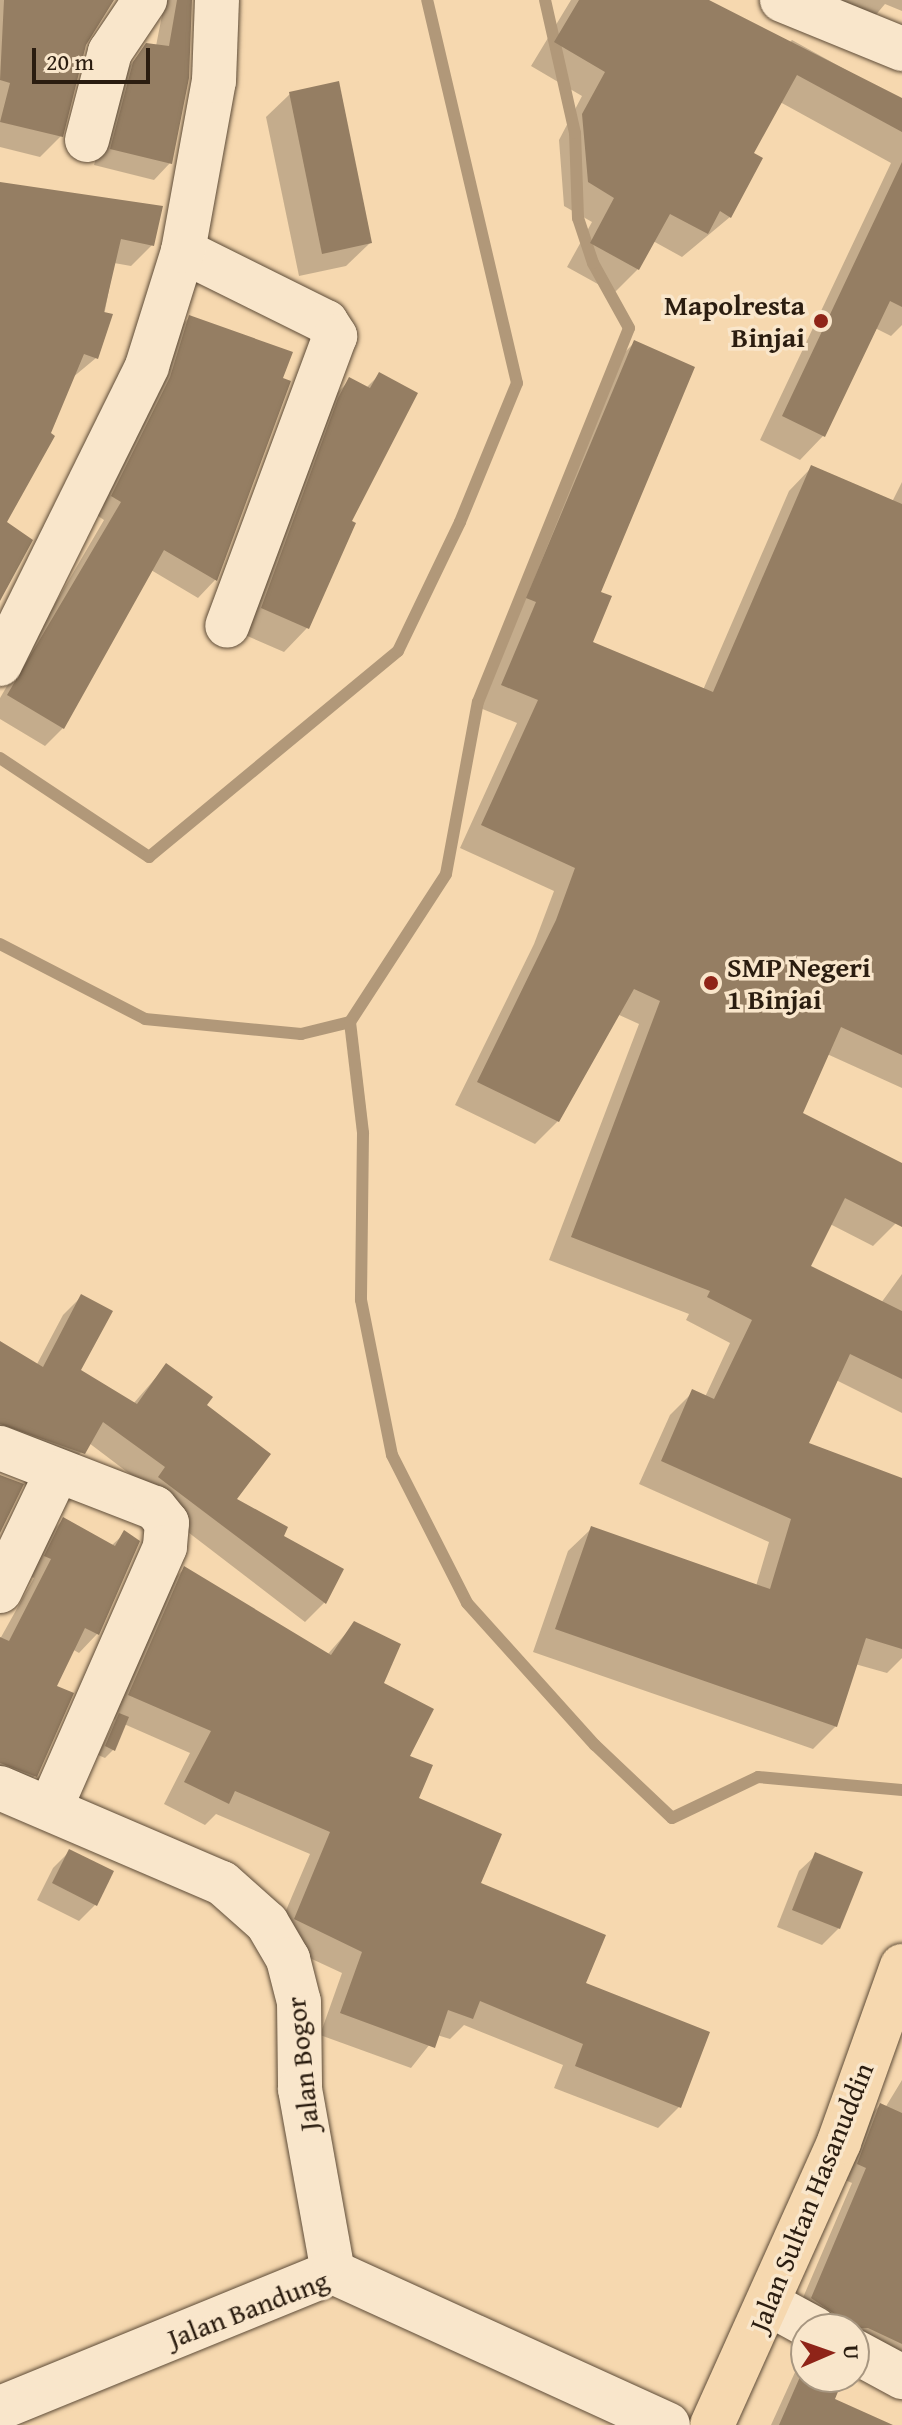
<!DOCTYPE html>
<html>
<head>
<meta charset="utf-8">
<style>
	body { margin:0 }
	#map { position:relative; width:902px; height:2425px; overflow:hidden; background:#f6d8af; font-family:"Gentium Book Plus",serif }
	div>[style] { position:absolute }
	.shadow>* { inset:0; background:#0003 }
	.stream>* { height:12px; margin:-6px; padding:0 6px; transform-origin:6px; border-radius:6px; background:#b19879 }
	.building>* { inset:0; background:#957e63 }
	.roads { filter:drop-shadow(0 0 2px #5e4c38) drop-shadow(0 0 2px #5e4c38) }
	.minor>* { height:44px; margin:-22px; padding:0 22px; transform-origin:22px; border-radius:22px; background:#f9e6cb }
	.major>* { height:44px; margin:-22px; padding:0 22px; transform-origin:22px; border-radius:22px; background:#f6d8af }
	.dots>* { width:22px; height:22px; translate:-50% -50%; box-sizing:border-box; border:4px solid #f9e6cb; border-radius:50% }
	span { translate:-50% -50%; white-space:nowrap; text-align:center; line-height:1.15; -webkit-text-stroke:7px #f9e6cb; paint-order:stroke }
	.poi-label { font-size:28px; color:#2b1d10; font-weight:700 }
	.right { translate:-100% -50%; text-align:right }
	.left { translate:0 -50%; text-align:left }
	.street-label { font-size:28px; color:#2b1d10 }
	.north { position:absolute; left:790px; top:2313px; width:80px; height:80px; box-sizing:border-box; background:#f9e6cb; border:2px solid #a79680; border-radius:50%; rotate:88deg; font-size:22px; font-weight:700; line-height:32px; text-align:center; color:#2b1d10 }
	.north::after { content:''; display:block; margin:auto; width:28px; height:36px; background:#8f2418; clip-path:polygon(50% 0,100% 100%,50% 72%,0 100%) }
	.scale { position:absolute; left:32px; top:48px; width:118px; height:36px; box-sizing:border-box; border:4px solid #2b1d10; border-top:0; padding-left:10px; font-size:24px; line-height:28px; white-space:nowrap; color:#2b1d10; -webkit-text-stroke:6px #f9e6cb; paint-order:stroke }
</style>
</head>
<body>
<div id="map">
	<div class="shadow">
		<div style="clip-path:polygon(0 0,112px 0,84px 44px,61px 136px,40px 157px,0 147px)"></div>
		<div style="clip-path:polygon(165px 0,190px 0,170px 163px,154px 180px,94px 165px,117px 81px,147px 45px,156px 46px)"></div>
		<div style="clip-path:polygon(571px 0,676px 0,774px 58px,792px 40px,902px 101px,902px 325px,891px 336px,875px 328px,823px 436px,800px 460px,760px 440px,891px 163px,780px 102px,751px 154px,730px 217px,682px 257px,653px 241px,638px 269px,614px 293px,567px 267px,592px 222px,564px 206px,559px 140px,582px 96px,531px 66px)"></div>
		<div style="clip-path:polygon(842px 0,902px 0,902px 11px,885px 4px,857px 37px,832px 26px)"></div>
		<div style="clip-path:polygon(290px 94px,370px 243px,346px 266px,299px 276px,266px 117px)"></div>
		<div style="clip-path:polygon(0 184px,152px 245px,131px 266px,114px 263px,96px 358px,72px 378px,4px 523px,30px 541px,0 597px)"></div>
		<div style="clip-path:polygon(190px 317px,215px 580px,198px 598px,151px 570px,63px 728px,45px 746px,0 719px,0 698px,104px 520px,95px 514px,172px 335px)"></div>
		<div style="clip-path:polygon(634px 343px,590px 643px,703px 690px,789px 491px,811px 468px,892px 502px,902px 482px,902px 1088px,827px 1054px,800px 1114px,902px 1165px,902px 1211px,896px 1223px,873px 1246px,830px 1224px,808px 1267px,881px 1303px,902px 1274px,902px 1413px,836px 1380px,806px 1444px,902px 1480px,902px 1658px,887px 1673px,855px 1664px,836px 1726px,813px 1749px,533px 1652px,568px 1551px,591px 1529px,756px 1586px,769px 1542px,639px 1484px,670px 1415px,693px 1392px,705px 1397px,730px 1343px,686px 1320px,689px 1314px,549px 1260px,639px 1024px,617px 1014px,558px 1121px,535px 1144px,455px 1105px,534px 944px,554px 891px,460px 848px,517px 723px,480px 708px,514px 625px,505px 621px,612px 365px)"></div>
		<div style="clip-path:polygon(379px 375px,349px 522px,353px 524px,307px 628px,284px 652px,238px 632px,326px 404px,350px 380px,366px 388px)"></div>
		<div style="clip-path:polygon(82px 1296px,79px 1371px,133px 1404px,166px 1366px,204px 1406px,234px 1499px,281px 1537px,342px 1570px,324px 1603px,305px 1622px,141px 1496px,147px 1487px,89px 1443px,64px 1472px,0 1447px,0 1344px,36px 1366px,63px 1315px)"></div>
		<div style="clip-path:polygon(64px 1519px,111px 1546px,125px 1533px,97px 1634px,79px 1653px,72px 1649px,54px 1687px,35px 1776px,16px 1794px,0 1787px,0 1639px,34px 1578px,27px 1575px,45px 1538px)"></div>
		<div style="clip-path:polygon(184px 1569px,327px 1655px,355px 1623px,407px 1757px,416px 1799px,478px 1885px,583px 1985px,679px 2107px,658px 2128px,554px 2088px,563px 2065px,464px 2025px,450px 2039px,437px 2035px,411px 2068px,320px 2035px,342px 1973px,273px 1941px,310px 1854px,216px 1814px,205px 1825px,164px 1804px,190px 1753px,124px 1724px,113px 1750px,105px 1758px,98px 1755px,115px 1720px,107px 1716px,163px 1590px)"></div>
		<div style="clip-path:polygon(70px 1851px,95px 1905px,79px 1921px,37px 1900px,53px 1868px)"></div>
		<div style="clip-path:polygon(816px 1855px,839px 1928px,822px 1945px,777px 1927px,799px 1871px)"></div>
		<div style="clip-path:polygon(902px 2080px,902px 2366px,854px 2344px,854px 2329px,818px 2329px,796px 2314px,852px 2183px,843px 2179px,865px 2121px,880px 2105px,885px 2108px)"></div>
		<div style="clip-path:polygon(806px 2360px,806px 2377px,842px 2377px,832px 2400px,850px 2425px,771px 2425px,796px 2370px)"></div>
	</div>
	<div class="stream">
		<div style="left:0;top:758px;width:179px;rotate:33.6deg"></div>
		<div style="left:149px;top:857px;width:323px;rotate:-39.6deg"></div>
		<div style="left:398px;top:651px;width:143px;rotate:-64.3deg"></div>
		<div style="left:460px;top:522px;width:150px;rotate:-67.7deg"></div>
		<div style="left:517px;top:383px;width:393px;rotate:-103.2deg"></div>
		<div style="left:0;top:944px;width:163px;rotate:27.3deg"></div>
		<div style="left:145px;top:1019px;width:157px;rotate:5.5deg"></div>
		<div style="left:301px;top:1034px;width:50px;rotate:-13.8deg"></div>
		<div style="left:350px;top:1022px;width:176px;rotate:-57deg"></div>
		<div style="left:446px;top:874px;width:175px;rotate:-79.5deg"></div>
		<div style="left:478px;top:702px;width:403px;rotate:-68deg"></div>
		<div style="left:629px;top:328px;width:74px;rotate:-119deg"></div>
		<div style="left:593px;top:263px;width:47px;rotate:-108.4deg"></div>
		<div style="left:578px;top:218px;width:85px;rotate:-92deg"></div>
		<div style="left:575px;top:133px;width:136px;rotate:-102.7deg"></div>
		<div style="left:350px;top:1022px;width:112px;rotate:83.3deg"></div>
		<div style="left:363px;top:1133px;width:167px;rotate:90.7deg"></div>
		<div style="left:361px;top:1300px;width:158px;rotate:78.7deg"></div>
		<div style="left:392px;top:1455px;width:166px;rotate:63.1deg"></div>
		<div style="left:467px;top:1603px;width:191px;rotate:48deg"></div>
		<div style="left:595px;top:1745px;width:106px;rotate:43.5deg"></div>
		<div style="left:672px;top:1818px;width:95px;rotate:-25.5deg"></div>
		<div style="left:758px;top:1777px;width:145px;rotate:5.2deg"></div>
	</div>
	<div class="building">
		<div style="clip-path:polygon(4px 0,114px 0,86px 45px,63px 137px,0 122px,10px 83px,0 80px)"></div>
		<div style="clip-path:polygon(177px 0,192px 0,189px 78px,172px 164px,110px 149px,133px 62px,146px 43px,169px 46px)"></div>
		<div style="clip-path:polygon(579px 0,709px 0,902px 98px,902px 132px,797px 75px,754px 153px,763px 158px,731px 218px,720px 211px,708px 234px,670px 214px,639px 270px,590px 243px,614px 198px,588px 182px,582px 114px,605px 72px,554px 42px)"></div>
		<div style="clip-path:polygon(339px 81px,372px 243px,322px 254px,289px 92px)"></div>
		<div style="clip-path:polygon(902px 162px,902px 307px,890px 301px,825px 437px,782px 416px)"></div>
		<div style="clip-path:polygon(0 182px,163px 206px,154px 246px,121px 239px,104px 312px,113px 314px,98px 359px,84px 354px,51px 433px,55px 436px,7px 522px,33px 540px,0 601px)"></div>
		<div style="clip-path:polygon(189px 315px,293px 352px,283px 378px,291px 381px,217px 581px,164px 550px,64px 729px,7px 695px,121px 502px,111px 496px,170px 377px)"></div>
		<div style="clip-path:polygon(634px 340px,695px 367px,601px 592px,612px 596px,593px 642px,713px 692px,811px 465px,902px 504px,902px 1055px,841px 1027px,803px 1113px,902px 1163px,902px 1227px,845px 1198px,811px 1266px,902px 1311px,902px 1379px,850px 1354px,809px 1443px,902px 1478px,902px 1649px,866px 1638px,837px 1727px,555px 1629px,591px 1526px,770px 1589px,791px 1519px,661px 1461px,692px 1389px,714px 1399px,752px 1320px,707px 1297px,710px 1291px,571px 1237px,660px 1001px,634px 989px,559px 1122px,477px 1082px,556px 920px,575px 868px,481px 825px,538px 700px,501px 685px,536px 602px,526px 598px)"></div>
		<div style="clip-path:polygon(379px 372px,418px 393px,352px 521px,356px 523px,309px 629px,261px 608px,338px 398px,349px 377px,370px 388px)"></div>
		<div style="clip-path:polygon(81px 1294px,113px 1311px,81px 1370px,137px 1404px,166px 1363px,213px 1397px,207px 1405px,271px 1454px,237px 1499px,288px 1527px,284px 1536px,344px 1569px,326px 1604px,158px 1477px,165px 1467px,103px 1422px,85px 1454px,0 1424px,0 1341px,43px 1367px)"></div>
		<div style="clip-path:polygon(0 1475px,24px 1484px,0 1533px)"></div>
		<div style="clip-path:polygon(63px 1517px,115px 1546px,124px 1530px,140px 1541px,99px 1635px,85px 1628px,57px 1686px,74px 1693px,37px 1777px,0 1763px,0 1637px,9px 1641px,51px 1559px,44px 1556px)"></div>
		<div style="clip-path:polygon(184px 1566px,331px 1655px,354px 1621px,401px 1644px,384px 1683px,434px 1709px,410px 1756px,433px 1765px,419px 1798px,502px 1834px,481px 1883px,606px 1935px,586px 1983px,710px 2032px,681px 2108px,575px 2066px,583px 2044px,480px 2001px,473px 2019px,448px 2010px,435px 2048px,340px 2013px,362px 1952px,294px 1919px,330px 1832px,235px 1791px,229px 1804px,184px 1782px,211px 1731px,128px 1695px)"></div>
		<div style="clip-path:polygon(119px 1713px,129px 1717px,115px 1751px,105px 1746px)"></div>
		<div style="clip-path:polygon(69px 1849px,114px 1871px,97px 1906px,52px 1883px)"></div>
		<div style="clip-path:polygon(815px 1852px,863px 1872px,840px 1929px,792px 1910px)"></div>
		<div style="clip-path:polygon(880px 2103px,902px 2113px,902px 2344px,868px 2328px,840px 2329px,836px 2315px,811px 2298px,866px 2168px,857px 2164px)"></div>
		<div style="clip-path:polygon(806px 2363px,806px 2377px,844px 2377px,835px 2399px,893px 2425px,779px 2425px)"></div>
	</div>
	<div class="roads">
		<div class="minor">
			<div style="left:782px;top:0;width:130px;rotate:22.2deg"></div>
			<div style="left:87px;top:140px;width:91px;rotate:-75.4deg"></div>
			<div style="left:110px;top:52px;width:63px;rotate:-56.1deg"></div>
			<div style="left:183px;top:251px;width:160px;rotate:26.4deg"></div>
			<div style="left:326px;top:322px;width:17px;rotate:57deg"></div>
			<div style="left:335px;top:336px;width:309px;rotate:110.4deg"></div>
			<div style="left:0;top:664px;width:332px;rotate:-63.7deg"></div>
			<div style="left:147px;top:366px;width:121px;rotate:-72.6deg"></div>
			<div style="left:183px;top:251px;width:173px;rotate:-79.7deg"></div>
			<div style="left:214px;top:81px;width:81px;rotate:-87.9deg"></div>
			<div style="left:0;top:1448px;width:166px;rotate:21.2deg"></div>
			<div style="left:155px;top:1508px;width:19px;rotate:51deg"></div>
			<div style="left:167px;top:1523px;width:24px;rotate:95deg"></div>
			<div style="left:165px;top:1547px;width:284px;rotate:113.7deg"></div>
			<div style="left:0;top:1591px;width:130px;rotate:-64.4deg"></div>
			<div style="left:0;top:1788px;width:241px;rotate:23.2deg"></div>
			<div style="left:222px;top:1883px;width:60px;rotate:41.6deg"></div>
			<div style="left:267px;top:1923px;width:42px;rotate:59.7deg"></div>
			<div style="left:288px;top:1959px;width:44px;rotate:75.7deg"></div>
			<div style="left:299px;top:2002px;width:87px;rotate:89.3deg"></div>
			<div style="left:300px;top:2089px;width:186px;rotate:79.8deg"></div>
			<div style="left:769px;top:2304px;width:52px;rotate:28.5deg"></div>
			<div style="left:854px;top:2351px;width:55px;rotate:28.4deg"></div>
			<div style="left:0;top:2408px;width:360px;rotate:-22.2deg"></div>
			<div style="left:333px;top:2272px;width:368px;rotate:24.5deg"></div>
		</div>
		<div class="major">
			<div style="left:712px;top:2425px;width:310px;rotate:-65.8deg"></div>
			<div style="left:839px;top:2142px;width:187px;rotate:-70.3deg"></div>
		</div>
	</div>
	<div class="dots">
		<div style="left:821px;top:321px;background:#8f2418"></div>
		<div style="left:711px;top:983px;background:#8f2418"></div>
	</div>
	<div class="poi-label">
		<span class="right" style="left:805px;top:321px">Mapolresta<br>Binjai</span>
		<span class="left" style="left:727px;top:983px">SMP Negeri<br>1 Binjai</span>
	</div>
	<div class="street-label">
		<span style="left:302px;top:2064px;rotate:-96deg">Jalan Bogor</span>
		<span style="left:811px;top:2197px;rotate:-68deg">Jalan Sultan Hasanuddin</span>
		<span style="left:248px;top:2309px;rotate:-21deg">Jalan Bandung</span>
	</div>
	<div class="north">U</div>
	<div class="scale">20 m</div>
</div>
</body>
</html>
